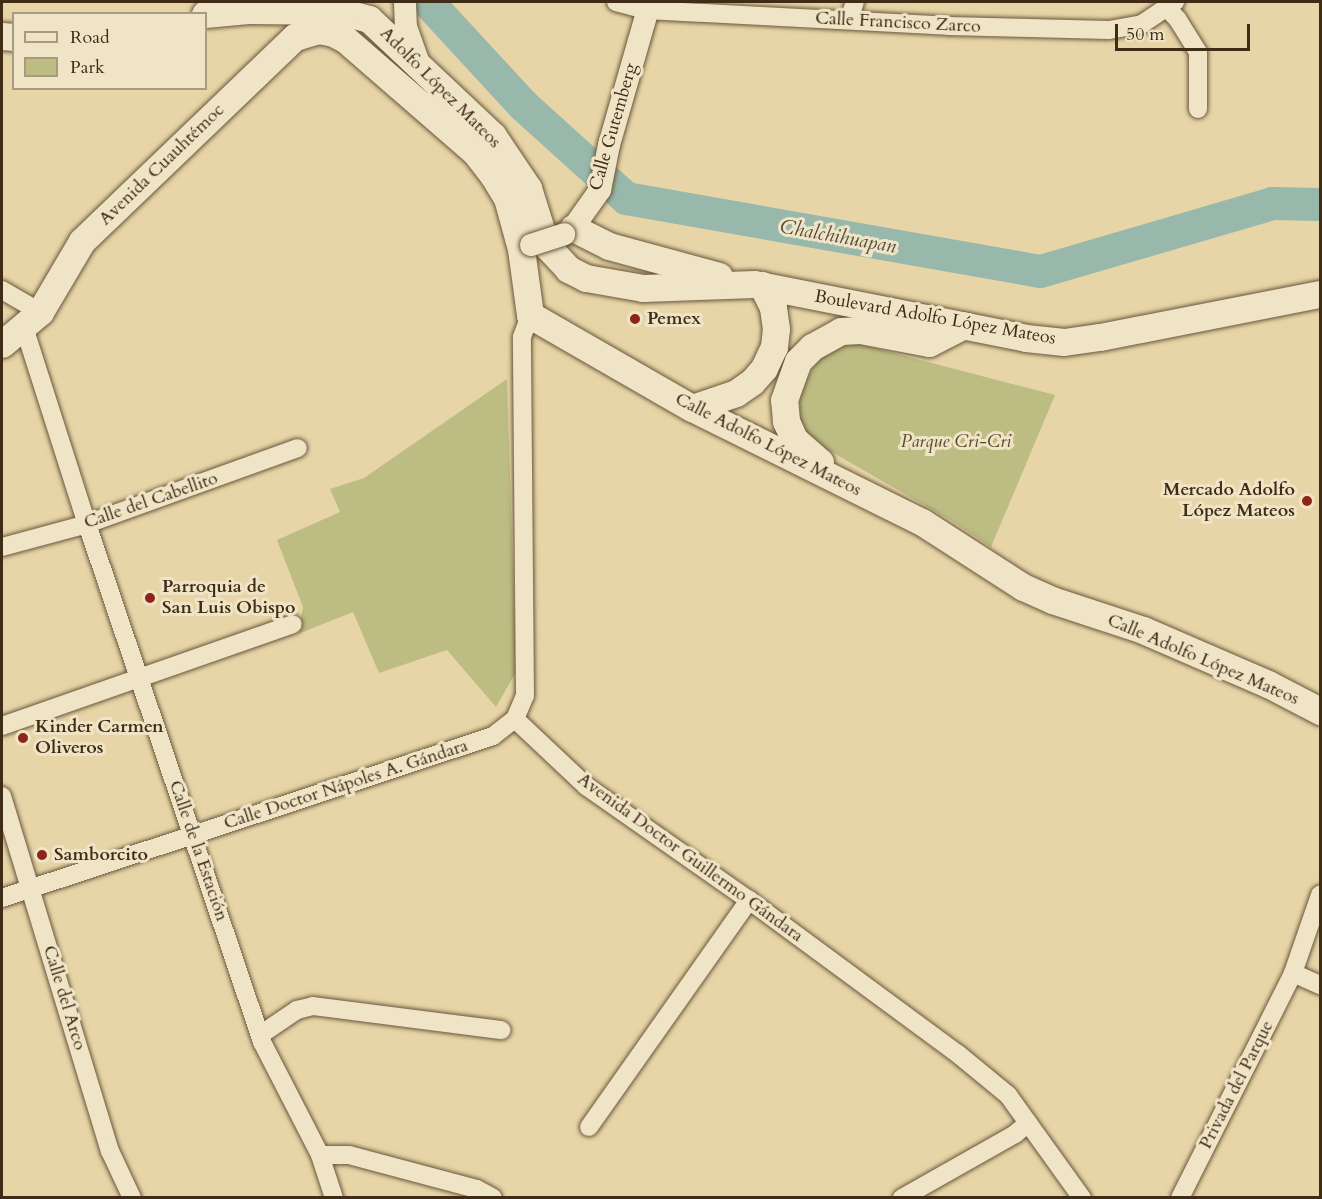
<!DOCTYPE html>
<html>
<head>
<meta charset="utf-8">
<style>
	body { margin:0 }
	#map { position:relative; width:1322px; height:1199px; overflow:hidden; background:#e7d5a7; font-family:Cardo,serif }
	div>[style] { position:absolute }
	.green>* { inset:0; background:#bcbc83 }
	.river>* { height:33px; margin:-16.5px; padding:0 16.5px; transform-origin:16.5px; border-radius:16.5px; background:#97b8ab }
	.roads { filter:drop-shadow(0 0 2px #6a563b) drop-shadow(0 0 2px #6a563b) }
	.minor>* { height:18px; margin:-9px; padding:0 9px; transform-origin:9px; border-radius:9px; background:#efe4c6 }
	.tertiary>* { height:22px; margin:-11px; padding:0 11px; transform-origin:11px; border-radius:11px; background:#efe4c6 }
	.secondary>* { height:27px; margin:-13.5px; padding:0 13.5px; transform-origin:13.5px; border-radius:13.5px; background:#efe4c6 }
	.bridges { filter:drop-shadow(0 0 2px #6a563b) drop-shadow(0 0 2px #6a563b) }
	.tertiary-bridge>* { height:22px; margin:-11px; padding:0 11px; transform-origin:11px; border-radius:11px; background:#efe4c6 }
	.dots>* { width:16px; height:16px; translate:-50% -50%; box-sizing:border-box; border:3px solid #efe4c6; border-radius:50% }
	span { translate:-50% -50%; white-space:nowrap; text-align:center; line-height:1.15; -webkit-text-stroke:6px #efe4c6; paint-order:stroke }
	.street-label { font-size:18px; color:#402b17 }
	.poi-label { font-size:18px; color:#402b17; font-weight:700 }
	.left { translate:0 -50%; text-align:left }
	.right { translate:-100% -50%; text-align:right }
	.park-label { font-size:18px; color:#59482d; font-style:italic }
	.water-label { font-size:20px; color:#564e3c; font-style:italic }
	.frame { position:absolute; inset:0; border:3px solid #402b17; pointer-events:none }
	.legend { position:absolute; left:12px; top:12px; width:195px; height:78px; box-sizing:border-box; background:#efe4c6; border:2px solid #a99a80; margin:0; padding:8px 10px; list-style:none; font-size:18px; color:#402b17 }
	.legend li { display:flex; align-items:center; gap:12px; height:30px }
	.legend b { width:30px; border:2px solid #a99a80 }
	.scale { position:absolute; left:1115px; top:24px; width:135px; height:27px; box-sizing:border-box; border:3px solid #402b17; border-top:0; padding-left:8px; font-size:18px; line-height:21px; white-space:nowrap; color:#402b17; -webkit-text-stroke:4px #efe4c6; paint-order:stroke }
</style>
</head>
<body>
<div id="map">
	<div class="green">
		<div style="clip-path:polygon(855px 343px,1055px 395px,991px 547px,952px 521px,811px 440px,800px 422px,800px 390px,819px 359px,838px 348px)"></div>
		<div style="clip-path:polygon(507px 379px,516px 672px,496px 707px,447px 650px,379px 673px,353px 612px,298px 634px,303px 607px,277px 540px,340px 512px,330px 489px,364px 478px)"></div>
	</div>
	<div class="river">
		<div style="left:428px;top:2px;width:140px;rotate:47.3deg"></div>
		<div style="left:523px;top:105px;width:139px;rotate:42.1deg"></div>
		<div style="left:626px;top:198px;width:420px;rotate:10deg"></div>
		<div style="left:1040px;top:271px;width:242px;rotate:-16.3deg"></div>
		<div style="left:1272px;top:203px;width:48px;rotate:1.2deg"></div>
	</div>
	<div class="roads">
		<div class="minor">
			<div style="left:616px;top:2px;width:31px;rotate:15deg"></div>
			<div style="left:646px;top:10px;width:302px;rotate:3deg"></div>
			<div style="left:948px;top:26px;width:161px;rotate:1.4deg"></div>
			<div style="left:1109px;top:30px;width:34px;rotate:-10deg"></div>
			<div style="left:1142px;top:24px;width:40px;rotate:-34deg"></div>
			<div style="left:1167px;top:8px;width:16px;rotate:47deg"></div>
			<div style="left:1178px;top:20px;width:38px;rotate:58deg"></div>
			<div style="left:1198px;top:52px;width:57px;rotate:90deg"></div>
			<div style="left:849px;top:20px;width:19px;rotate:-72deg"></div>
			<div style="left:2px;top:290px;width:44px;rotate:30.1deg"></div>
			<div style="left:24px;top:327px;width:207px;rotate:72.3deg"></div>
			<div style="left:87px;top:524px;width:547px;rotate:71.33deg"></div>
			<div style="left:262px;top:1042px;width:127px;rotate:62.8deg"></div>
			<div style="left:320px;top:1155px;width:45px;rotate:72deg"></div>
			<div style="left:2px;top:547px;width:88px;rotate:-15.1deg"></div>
			<div style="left:87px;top:524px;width:224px;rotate:-19.8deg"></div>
			<div style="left:515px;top:719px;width:98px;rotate:43.3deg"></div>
			<div style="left:586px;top:786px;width:199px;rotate:35deg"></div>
			<div style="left:749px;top:900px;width:260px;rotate:36.4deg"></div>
			<div style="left:958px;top:1054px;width:65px;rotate:39.4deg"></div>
			<div style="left:1008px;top:1095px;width:127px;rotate:54.3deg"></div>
			<div style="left:2px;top:726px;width:308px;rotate:-19.3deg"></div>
			<div style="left:2px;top:796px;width:371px;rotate:73.1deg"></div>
			<div style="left:110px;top:1151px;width:52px;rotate:64.9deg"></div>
			<div style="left:2px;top:898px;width:517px;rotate:-18.26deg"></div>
			<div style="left:493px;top:736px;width:28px;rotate:-38deg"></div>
			<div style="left:515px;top:719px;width:25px;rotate:-67deg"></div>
			<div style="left:525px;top:696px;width:359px;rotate:-90.5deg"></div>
			<div style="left:522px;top:337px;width:23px;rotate:-70deg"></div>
			<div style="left:1293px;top:973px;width:30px;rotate:24deg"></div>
			<div style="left:260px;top:1035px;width:45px;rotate:-34deg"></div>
			<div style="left:297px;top:1010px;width:16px;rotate:-14deg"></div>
			<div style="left:313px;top:1006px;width:190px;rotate:7.3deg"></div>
			<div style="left:589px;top:1127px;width:278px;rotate:-54.8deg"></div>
			<div style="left:320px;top:1155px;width:29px"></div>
			<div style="left:349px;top:1155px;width:132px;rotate:14.9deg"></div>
			<div style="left:477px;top:1189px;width:18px;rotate:29deg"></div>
			<div style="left:902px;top:1198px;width:130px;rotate:-29.5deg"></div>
			<div style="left:1015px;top:1134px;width:17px;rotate:-40deg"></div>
			<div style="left:1180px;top:1198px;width:252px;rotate:-63.3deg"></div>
			<div style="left:1293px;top:973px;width:83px;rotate:-70.9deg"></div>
		</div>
		<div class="tertiary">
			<div style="left:405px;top:2px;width:25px;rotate:88deg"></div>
			<div style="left:406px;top:27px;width:45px;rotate:70.3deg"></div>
			<div style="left:564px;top:234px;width:11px;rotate:-34deg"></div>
			<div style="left:573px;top:228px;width:47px;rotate:-54.6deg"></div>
			<div style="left:600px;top:190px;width:46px;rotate:-78.7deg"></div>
			<div style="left:609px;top:145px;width:149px;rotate:-74deg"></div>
		</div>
		<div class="secondary">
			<div style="left:205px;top:14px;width:43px;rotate:-5.3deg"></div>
			<div style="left:248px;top:10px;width:91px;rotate:0.6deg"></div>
			<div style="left:339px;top:11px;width:31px;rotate:15deg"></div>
			<div style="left:369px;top:19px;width:170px;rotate:43.3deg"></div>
			<div style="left:493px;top:136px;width:63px;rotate:56.1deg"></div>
			<div style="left:528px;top:188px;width:60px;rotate:72.5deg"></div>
			<div style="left:546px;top:245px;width:33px;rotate:47deg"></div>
			<div style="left:568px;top:269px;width:20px;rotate:27deg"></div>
			<div style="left:586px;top:278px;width:58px;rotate:10deg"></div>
			<div style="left:643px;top:288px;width:111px;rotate:-2.1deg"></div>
			<div style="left:754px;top:284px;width:277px;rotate:11.2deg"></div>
			<div style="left:1026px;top:338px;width:38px;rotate:6deg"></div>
			<div style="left:1064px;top:342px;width:36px;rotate:-8deg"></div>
			<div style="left:1100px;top:337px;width:224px;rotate:-11.1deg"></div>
			<div style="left:2px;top:36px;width:12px;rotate:5deg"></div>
			<div style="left:573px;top:228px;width:40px;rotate:26.6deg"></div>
			<div style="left:609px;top:246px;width:114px;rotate:15.3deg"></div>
			<div style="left:2px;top:344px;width:50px;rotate:-40.1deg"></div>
			<div style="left:40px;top:312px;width:82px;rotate:-59.4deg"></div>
			<div style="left:82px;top:241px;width:295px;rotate:-43.8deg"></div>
			<div style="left:295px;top:37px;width:24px;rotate:-17deg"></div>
			<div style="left:318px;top:30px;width:15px;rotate:11deg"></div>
			<div style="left:333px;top:33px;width:13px;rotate:27deg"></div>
			<div style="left:345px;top:39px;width:172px;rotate:41deg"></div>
			<div style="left:475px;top:152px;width:29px;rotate:52deg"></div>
			<div style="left:493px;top:175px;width:27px;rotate:59deg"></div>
			<div style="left:507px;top:198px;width:53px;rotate:74.6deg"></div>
			<div style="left:521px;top:249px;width:67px;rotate:82.2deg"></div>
			<div style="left:530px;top:315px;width:187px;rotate:29.9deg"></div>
			<div style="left:692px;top:408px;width:257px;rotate:26.4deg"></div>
			<div style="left:922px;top:522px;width:120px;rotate:32.8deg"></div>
			<div style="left:1023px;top:587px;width:32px;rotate:24deg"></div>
			<div style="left:1052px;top:600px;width:96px;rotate:18.2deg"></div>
			<div style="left:1143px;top:630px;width:136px;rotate:23.4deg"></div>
			<div style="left:1268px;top:684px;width:59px;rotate:27.4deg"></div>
			<div style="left:692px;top:408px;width:46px;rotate:-18.8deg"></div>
			<div style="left:736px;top:393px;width:19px;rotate:-35deg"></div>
			<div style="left:752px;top:382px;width:18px;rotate:-49deg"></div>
			<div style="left:764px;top:368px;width:23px;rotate:-65deg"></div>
			<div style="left:774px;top:347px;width:18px;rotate:-84deg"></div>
			<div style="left:776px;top:329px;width:22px;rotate:-98deg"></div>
			<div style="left:773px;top:307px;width:25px;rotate:-117deg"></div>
			<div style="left:820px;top:462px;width:35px;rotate:-139deg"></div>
			<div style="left:794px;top:439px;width:20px;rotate:-114deg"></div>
			<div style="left:786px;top:421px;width:21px;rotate:-95deg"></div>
			<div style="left:784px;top:400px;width:41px;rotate:-70.3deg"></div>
			<div style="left:798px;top:361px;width:20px;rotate:-45deg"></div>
			<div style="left:812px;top:347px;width:33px;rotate:-29deg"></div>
			<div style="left:841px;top:331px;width:19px;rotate:-3deg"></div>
			<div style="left:860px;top:330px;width:70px;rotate:10.7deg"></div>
			<div style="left:929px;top:343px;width:39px;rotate:-27deg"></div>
		</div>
	</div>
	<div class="bridges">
		<div class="tertiary-bridge">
			<div style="left:531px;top:245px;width:35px;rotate:-18deg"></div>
		</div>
	</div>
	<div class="dots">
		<div style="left:635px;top:319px;background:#8f2418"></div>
		<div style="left:1307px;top:501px;background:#8f2418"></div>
		<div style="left:150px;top:598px;background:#8f2418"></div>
		<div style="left:23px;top:738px;background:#8f2418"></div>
		<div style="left:42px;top:855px;background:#8f2418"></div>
	</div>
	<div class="street-label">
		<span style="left:898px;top:23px;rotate:3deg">Calle Francisco Zarco</span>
		<span style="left:440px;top:88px;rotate:45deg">Adolfo López Mateos</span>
		<span style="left:614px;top:127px;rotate:-74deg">Calle Gutemberg</span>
		<span style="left:162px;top:165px;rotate:-44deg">Avenida Cuauhtémoc</span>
		<span style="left:935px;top:318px;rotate:10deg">Boulevard Adolfo López Mateos</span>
		<span style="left:768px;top:445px;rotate:27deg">Calle Adolfo López Mateos</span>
		<span style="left:151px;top:501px;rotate:-19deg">Calle del Cabellito</span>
		<span style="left:1203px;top:660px;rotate:23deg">Calle Adolfo López Mateos</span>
		<span style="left:346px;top:785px;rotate:-18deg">Calle Doctor Nápoles A. Gándara</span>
		<span style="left:198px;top:851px;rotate:71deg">Calle de la Estación</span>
		<span style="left:690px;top:858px;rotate:36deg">Avenida Doctor Guillermo Gándara</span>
		<span style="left:64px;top:998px;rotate:73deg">Calle del Arco</span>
		<span style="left:1237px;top:1085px;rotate:-63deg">Privada del Parque</span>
	</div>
	<div class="poi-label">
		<span class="left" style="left:647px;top:319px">Pemex</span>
		<span class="right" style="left:1295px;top:501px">Mercado Adolfo<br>López Mateos</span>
		<span class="left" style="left:162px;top:598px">Parroquia de<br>San Luis Obispo</span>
		<span class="left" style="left:35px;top:738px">Kinder Carmen<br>Oliveros</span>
		<span class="left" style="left:54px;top:855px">Samborcito</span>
	</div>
	<div class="park-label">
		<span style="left:956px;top:442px">Parque Cri-Cri</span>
	</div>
	<div class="water-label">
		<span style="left:838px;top:236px;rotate:10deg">Chalchihuapan</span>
	</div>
	<div class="frame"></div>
	<ul class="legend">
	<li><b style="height:8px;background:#efe4c6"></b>Road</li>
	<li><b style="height:16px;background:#bcbc83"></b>Park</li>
	</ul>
	<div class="scale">50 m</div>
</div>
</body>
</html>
